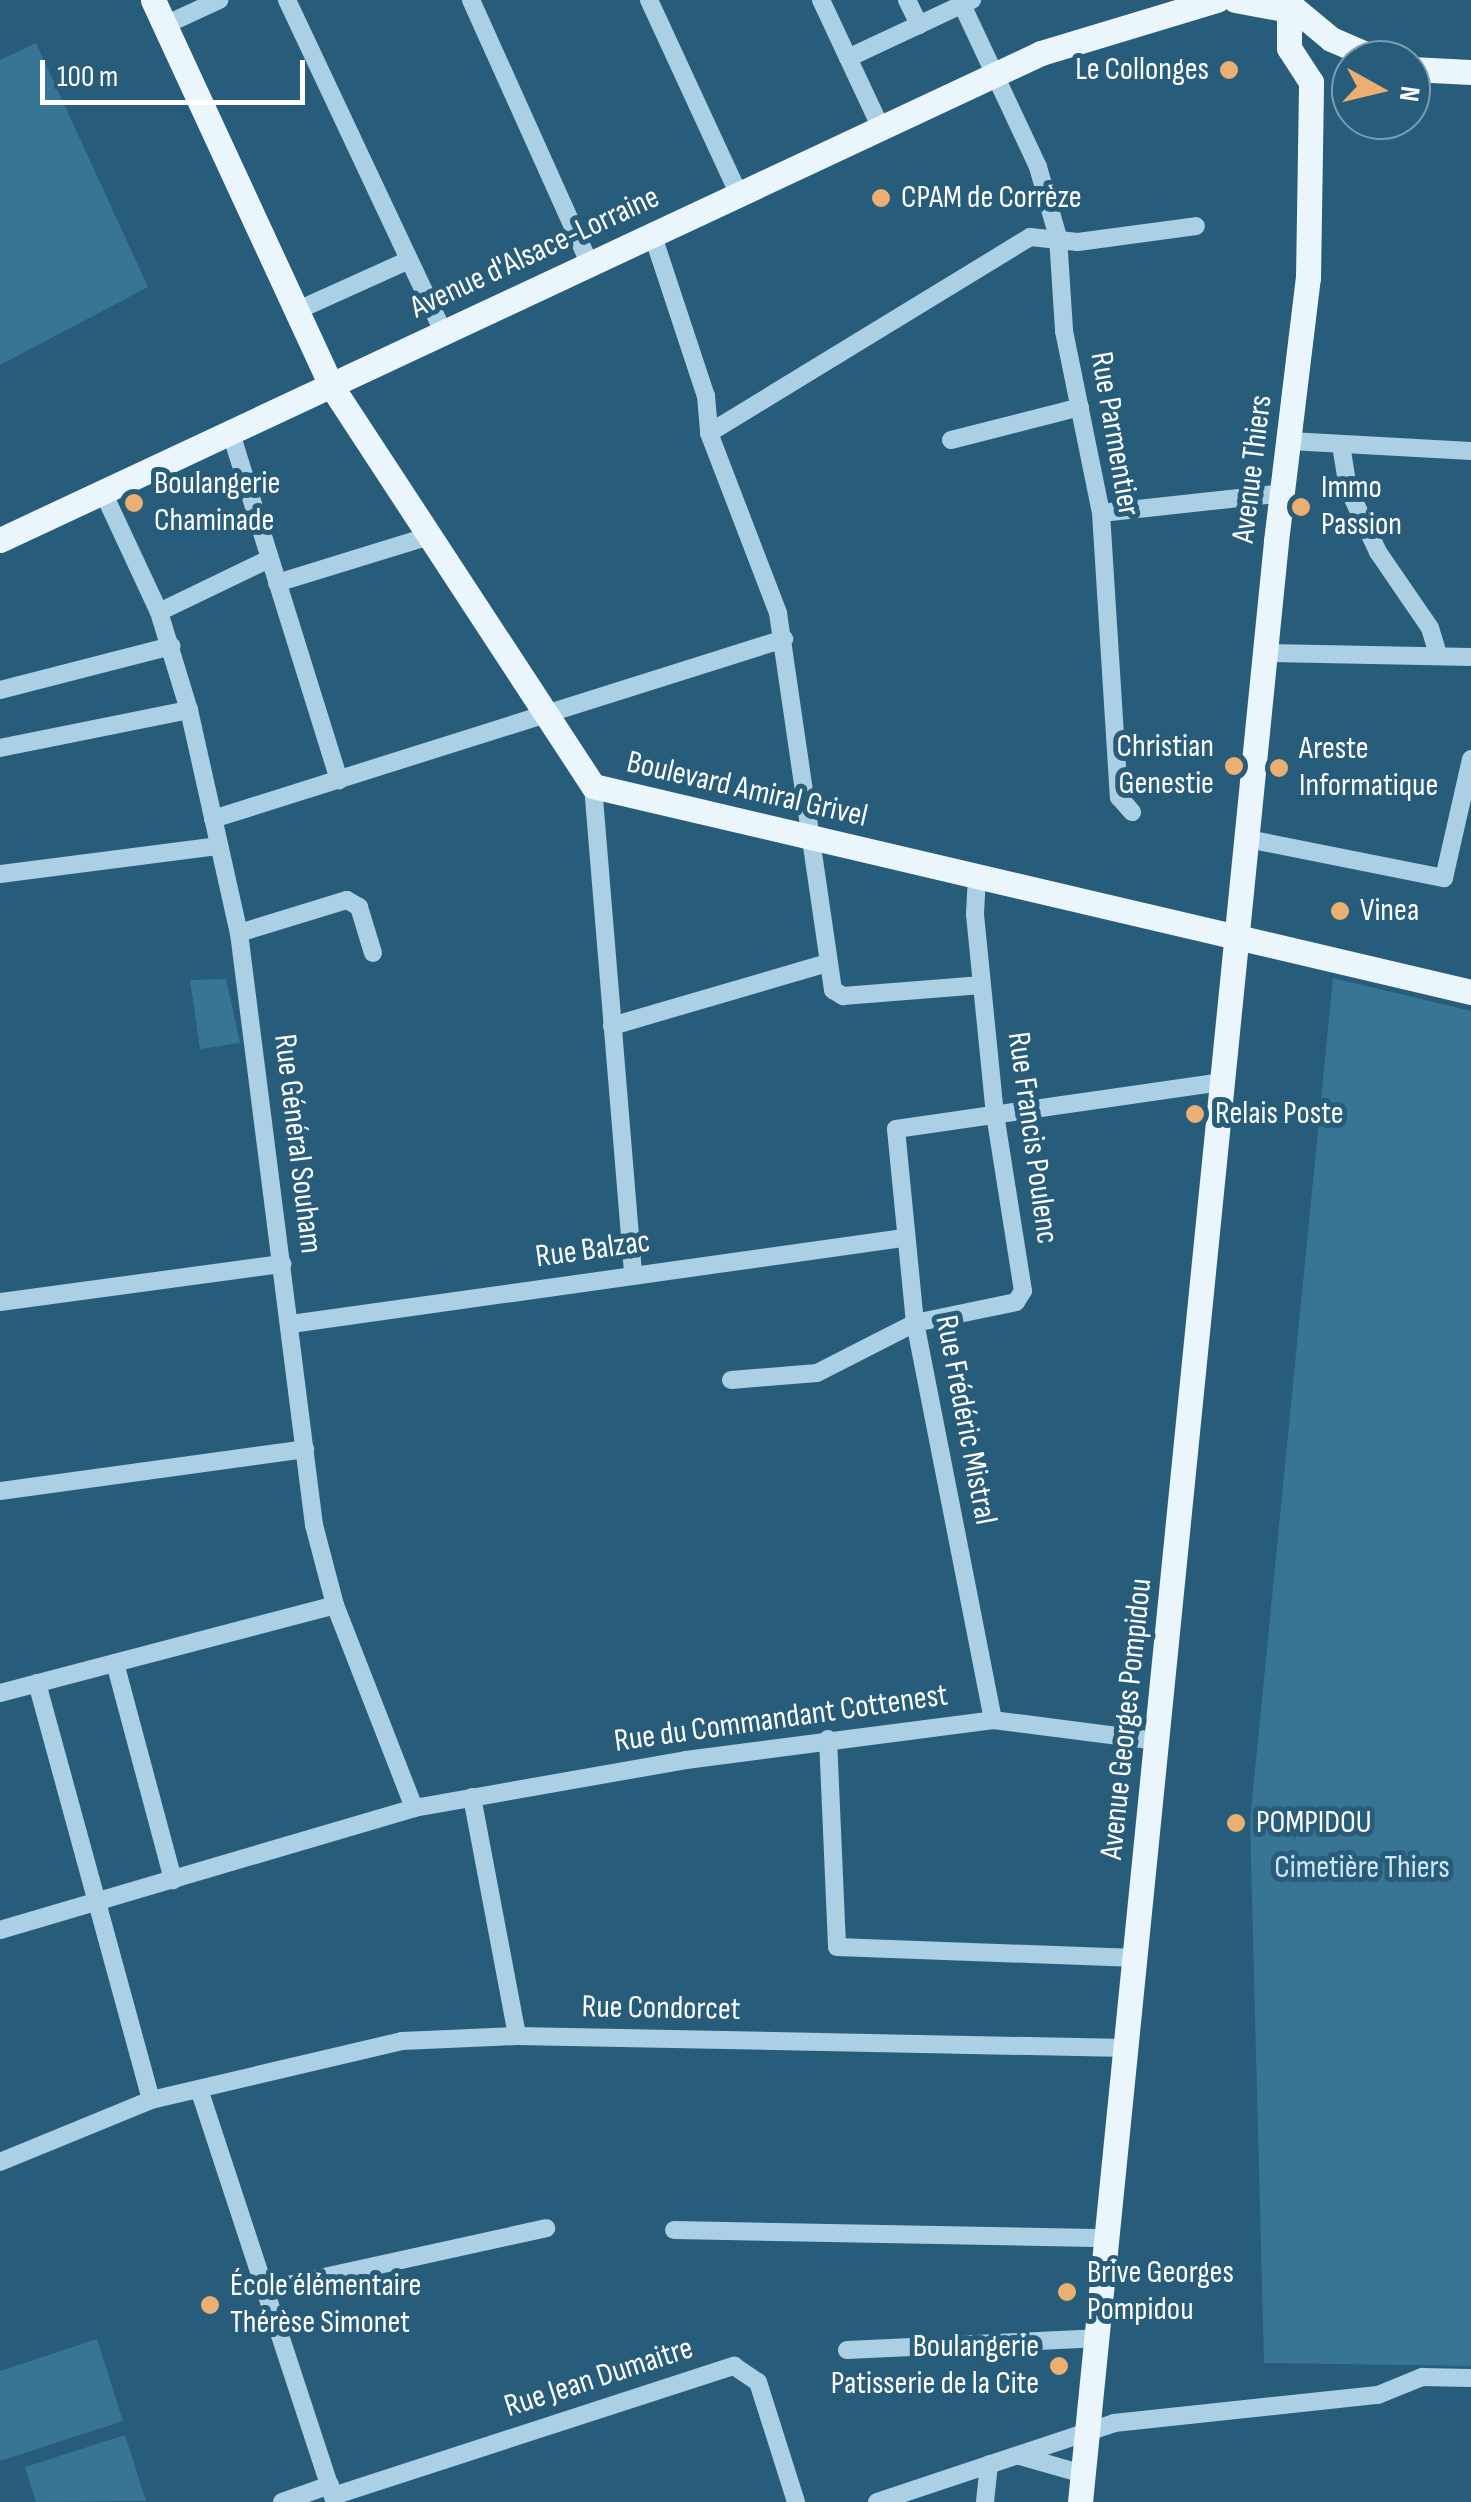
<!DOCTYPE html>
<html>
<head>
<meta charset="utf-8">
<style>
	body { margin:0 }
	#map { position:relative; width:1471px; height:2502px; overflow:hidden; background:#275c7a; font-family:"Sofia Sans Condensed",sans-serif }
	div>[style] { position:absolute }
	.green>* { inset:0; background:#387595 }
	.minor>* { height:18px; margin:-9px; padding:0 9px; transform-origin:9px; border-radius:9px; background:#abd0e3 }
	.major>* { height:25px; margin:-12.5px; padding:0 12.5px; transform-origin:12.5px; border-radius:12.5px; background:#eaf5fc }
	.dots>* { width:28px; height:28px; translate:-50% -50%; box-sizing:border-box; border:5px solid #275c7a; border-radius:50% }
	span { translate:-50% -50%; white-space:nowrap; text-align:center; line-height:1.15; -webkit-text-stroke:10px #275c7a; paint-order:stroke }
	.poi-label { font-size:32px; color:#fff }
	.right { translate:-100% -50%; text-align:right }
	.left { translate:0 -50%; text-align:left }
	.street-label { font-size:32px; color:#fff }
	.park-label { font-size:32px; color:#cde6f3 }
	.north { position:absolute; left:1331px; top:40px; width:100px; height:100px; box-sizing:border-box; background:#275c7a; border:2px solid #7d9daf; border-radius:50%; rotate:98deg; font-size:28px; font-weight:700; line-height:40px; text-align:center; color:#fff }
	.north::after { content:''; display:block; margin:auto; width:35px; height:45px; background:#ebaf71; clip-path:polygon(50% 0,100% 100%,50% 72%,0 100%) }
	.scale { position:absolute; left:40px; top:60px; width:265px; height:45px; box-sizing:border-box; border:5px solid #fff; border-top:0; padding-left:12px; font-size:30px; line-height:35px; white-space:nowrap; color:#fff; -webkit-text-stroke:8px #275c7a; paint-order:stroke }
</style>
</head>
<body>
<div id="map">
	<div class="green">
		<div style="clip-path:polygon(36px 43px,148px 287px,0 365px,0 60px)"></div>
		<div style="clip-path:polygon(1333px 978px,1471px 1011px,1471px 2366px,1264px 2363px,1250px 1821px)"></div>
		<div style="clip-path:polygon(226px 979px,240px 1043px,200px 1049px,190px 980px)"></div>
		<div style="clip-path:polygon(97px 2339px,123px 2421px,0 2461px,0 2371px)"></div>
		<div style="clip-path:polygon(125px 2435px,146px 2501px,36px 2502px,25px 2467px)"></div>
	</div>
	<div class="minor">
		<div style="left:287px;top:0;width:366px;rotate:64.8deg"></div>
		<div style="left:471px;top:0;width:287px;rotate:65.8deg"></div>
		<div style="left:649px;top:0;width:213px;rotate:65.2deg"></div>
		<div style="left:821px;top:0;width:139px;rotate:64.9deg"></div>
		<div style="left:907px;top:0;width:28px;rotate:64deg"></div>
		<div style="left:965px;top:11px;width:172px;rotate:64.9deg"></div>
		<div style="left:1038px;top:167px;width:73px;rotate:74.1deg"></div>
		<div style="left:1058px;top:237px;width:94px;rotate:86.3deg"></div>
		<div style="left:1064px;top:331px;width:186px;rotate:78.5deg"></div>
		<div style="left:1101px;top:513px;width:285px;rotate:86.4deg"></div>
		<div style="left:1119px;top:797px;width:20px;rotate:49deg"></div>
		<div style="left:165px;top:25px;width:60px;rotate:-24.8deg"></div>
		<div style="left:848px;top:58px;width:137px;rotate:-25.1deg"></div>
		<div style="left:652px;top:233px;width:172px;rotate:71.7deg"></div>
		<div style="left:706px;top:396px;width:37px;rotate:85deg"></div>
		<div style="left:709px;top:433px;width:193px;rotate:69deg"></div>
		<div style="left:778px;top:613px;width:381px;rotate:81.7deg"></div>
		<div style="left:833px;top:990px;width:12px;rotate:31deg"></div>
		<div style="left:843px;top:996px;width:139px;rotate:-4.5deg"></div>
		<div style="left:296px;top:311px;width:124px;rotate:-24.3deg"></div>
		<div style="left:230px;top:430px;width:367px;rotate:72.7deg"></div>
		<div style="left:709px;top:433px;width:376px;rotate:-31.4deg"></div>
		<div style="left:1030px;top:237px;width:48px;rotate:5.9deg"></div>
		<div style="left:1078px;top:242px;width:119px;rotate:-7.7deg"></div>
		<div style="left:951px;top:440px;width:133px;rotate:-14.3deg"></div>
		<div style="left:1290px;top:441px;width:181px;rotate:3.2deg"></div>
		<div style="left:1341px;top:445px;width:44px;rotate:80.8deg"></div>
		<div style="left:1348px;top:488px;width:71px;rotate:64.9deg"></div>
		<div style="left:1378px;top:552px;width:92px;rotate:55.6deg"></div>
		<div style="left:1430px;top:628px;width:28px;rotate:73deg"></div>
		<div style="left:103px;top:492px;width:132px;rotate:65deg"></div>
		<div style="left:159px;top:612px;width:102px;rotate:73deg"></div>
		<div style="left:189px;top:710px;width:229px;rotate:77.4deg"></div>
		<div style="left:239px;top:933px;width:597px;rotate:82.78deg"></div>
		<div style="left:314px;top:1525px;width:83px;rotate:75.3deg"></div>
		<div style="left:335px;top:1605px;width:218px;rotate:68.7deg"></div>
		<div style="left:1101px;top:513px;width:184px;rotate:-6.2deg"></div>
		<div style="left:277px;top:583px;width:160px;rotate:-17.1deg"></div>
		<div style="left:159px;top:612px;width:122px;rotate:-25.7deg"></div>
		<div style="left:1266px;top:653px;width:205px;rotate:1.1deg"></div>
		<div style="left:0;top:690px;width:177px;rotate:-14.4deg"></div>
		<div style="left:0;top:748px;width:193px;rotate:-11.4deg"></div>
		<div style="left:593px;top:786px;width:491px;rotate:85.3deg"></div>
		<div style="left:213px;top:819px;width:599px;rotate:-17.5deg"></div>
		<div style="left:1248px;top:839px;width:200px;rotate:11.3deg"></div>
		<div style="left:1444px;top:878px;width:122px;rotate:-77.2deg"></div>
		<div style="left:0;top:874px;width:221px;rotate:-7.3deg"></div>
		<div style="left:239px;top:933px;width:113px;rotate:-17deg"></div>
		<div style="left:347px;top:900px;width:14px;rotate:30deg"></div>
		<div style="left:359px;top:907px;width:48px;rotate:73.1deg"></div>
		<div style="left:612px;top:1026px;width:225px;rotate:-16.3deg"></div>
		<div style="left:0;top:1302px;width:285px;rotate:-7.7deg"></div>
		<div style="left:291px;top:1324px;width:619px;rotate:-7.99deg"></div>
		<div style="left:731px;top:1380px;width:86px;rotate:-4.7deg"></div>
		<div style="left:817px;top:1373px;width:110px;rotate:-27deg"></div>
		<div style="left:915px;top:1323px;width:103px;rotate:-11.7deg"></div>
		<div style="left:1016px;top:1302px;width:13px;rotate:-58deg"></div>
		<div style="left:1023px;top:1291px;width:178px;rotate:-99deg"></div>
		<div style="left:995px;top:1115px;width:202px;rotate:-95.7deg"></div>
		<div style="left:975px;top:914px;width:38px;rotate:-87deg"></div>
		<div style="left:0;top:1491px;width:308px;rotate:-7.8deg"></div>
		<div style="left:115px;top:1663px;width:225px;rotate:75deg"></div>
		<div style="left:37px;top:1683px;width:432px;rotate:74.7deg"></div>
		<div style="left:0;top:1693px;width:346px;rotate:-14.7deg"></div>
		<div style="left:993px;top:1720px;width:405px;rotate:-101.1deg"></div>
		<div style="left:915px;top:1323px;width:195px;rotate:-95.6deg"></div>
		<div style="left:896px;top:1129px;width:330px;rotate:-8.2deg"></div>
		<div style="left:828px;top:1739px;width:208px;rotate:87.5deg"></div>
		<div style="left:837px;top:1947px;width:299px;rotate:2.1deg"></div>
		<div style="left:472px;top:1797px;width:243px;rotate:79.3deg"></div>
		<div style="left:0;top:1930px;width:432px;rotate:-16.4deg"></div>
		<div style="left:414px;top:1808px;width:276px;rotate:-10deg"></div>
		<div style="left:686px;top:1760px;width:310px;rotate:-7.4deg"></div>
		<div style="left:993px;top:1720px;width:166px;rotate:7.3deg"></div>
		<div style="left:199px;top:2089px;width:435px;rotate:71.8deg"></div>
		<div style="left:0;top:2162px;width:163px;rotate:-22.3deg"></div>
		<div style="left:151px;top:2100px;width:258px;rotate:-13.2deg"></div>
		<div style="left:402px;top:2041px;width:115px;rotate:-2.5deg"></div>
		<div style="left:517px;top:2036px;width:610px;rotate:1.13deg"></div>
		<div style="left:674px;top:2230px;width:434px;rotate:1.1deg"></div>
		<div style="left:265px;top:2290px;width:288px;rotate:-12.4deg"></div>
		<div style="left:847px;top:2350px;width:250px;rotate:-2.7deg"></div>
		<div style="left:1020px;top:2456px;width:66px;rotate:15.9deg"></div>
		<div style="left:333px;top:2496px;width:422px;rotate:-18deg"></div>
		<div style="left:734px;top:2366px;width:29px;rotate:34deg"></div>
		<div style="left:758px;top:2382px;width:126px;rotate:72.4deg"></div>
		<div style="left:282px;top:2502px;width:51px;rotate:-19.5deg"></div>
		<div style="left:877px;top:2502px;width:250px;rotate:-18.4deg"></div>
		<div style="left:1114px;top:2423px;width:265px;rotate:-6.1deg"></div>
		<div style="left:1378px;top:2395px;width:48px;rotate:-22.2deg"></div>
		<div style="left:1422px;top:2377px;width:49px;rotate:1.2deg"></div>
		<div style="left:985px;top:2502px;width:38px;rotate:-84deg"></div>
	</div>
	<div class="major">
		<div style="left:153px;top:0;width:426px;rotate:65.2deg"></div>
		<div style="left:332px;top:387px;width:477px;rotate:56.8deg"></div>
		<div style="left:593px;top:786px;width:902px;rotate:13.2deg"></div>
		<div style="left:1235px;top:0;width:55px;rotate:10.5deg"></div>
		<div style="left:1284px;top:0;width:61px;rotate:39.7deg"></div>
		<div style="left:1331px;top:39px;width:53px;rotate:23.2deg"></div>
		<div style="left:1411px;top:69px;width:60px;rotate:2.9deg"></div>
		<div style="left:0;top:540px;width:1149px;rotate:-25.07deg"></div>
		<div style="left:1041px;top:53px;width:184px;rotate:-16.8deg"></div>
		<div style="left:1080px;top:2502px;width:1971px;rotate:-84.29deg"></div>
		<div style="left:1276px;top:541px;width:265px;rotate:-83.1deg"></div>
		<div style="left:1308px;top:278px;width:196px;rotate:-89.1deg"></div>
		<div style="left:1311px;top:82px;width:40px;rotate:-122.9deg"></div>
		<div style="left:1289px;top:48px;width:38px;rotate:-90deg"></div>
	</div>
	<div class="dots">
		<div style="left:1229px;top:70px;background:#ebaf71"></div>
		<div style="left:881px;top:198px;background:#ebaf71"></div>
		<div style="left:134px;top:503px;background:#ebaf71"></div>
		<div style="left:1301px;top:507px;background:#ebaf71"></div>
		<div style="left:1234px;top:766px;background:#ebaf71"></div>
		<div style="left:1279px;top:768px;background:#ebaf71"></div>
		<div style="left:1340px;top:911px;background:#ebaf71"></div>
		<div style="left:1195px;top:1114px;background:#ebaf71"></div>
		<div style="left:1236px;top:1823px;background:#ebaf71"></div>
		<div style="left:1067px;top:2292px;background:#ebaf71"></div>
		<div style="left:210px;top:2305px;background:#ebaf71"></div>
		<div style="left:1059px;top:2366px;background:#ebaf71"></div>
	</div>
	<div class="poi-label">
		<span class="right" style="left:1209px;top:70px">Le Collonges</span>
		<span class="left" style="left:901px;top:198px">CPAM de Corrèze</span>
		<span class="left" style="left:154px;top:503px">Boulangerie<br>Chaminade</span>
		<span class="left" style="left:1321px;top:507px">Immo<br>Passion</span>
		<span class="right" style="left:1214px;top:766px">Christian<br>Genestie</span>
		<span class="left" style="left:1299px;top:768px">Areste<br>Informatique</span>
		<span class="left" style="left:1360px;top:911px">Vinea</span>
		<span class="left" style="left:1215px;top:1114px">Relais Poste</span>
		<span class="left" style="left:1256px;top:1823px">POMPIDOU</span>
		<span class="left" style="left:1087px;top:2292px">Brive Georges<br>Pompidou</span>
		<span class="left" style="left:230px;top:2305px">École élémentaire<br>Thérèse Simonet</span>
		<span class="right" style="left:1039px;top:2366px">Boulangerie<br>Patisserie de la Cite</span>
	</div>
	<div class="street-label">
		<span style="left:535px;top:253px;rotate:-25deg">Avenue d'Alsace-Lorraine</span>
		<span style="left:1114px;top:434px;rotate:80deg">Rue Parmentier</span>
		<span style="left:1253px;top:469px;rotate:-83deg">Avenue Thiers</span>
		<span style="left:747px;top:790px;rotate:13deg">Boulevard Amiral Grivel</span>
		<span style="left:1032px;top:1138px;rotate:82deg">Rue Francis Poulenc</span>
		<span style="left:297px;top:1144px;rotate:83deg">Rue Général Souham</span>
		<span style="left:593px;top:1250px;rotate:-8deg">Rue Balzac</span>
		<span style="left:965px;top:1420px;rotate:79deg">Rue Frédéric Mistral</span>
		<span style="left:781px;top:1719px;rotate:-8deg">Rue du Commandant Cottenest</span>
		<span style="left:1127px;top:1719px;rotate:-84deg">Avenue Georges Pompidou</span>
		<span style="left:661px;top:2009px;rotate:1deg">Rue Condorcet</span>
		<span style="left:599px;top:2378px;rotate:-18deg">Rue Jean Dumaitre</span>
	</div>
	<div class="park-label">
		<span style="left:1362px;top:1868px">Cimetière Thiers</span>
	</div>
	<div class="north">N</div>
	<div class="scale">100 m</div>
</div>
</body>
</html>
